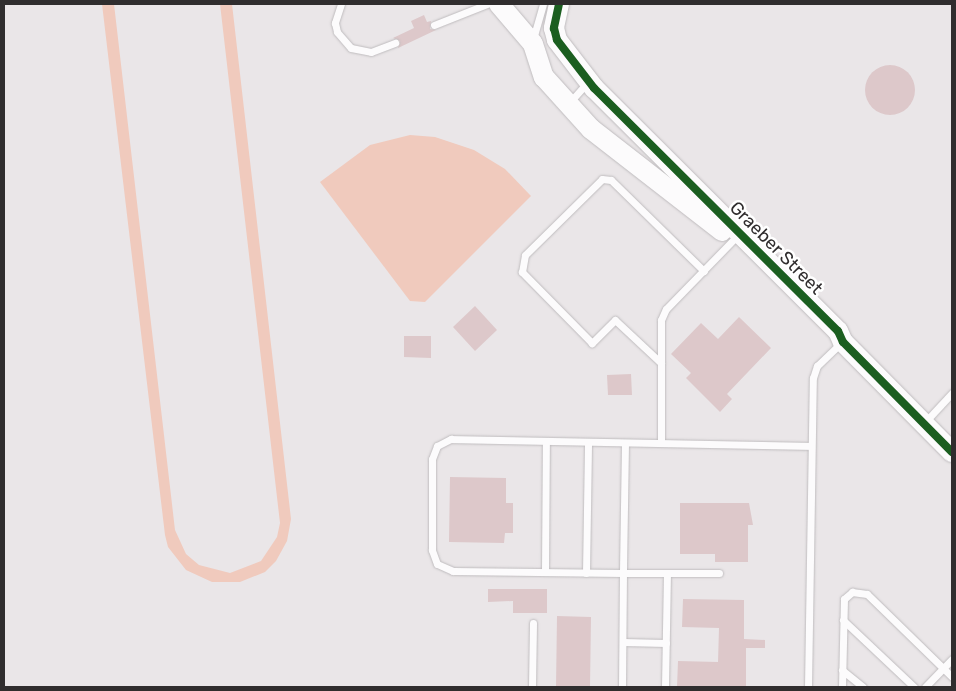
<!DOCTYPE html>
<html>
<head>
<meta charset="utf-8">
<style>
	body { margin:0 }
	#map { position:relative; width:956px; height:691px; overflow:hidden; background:#eae6e8; font-family:Rubik,sans-serif }
	div>[style] { position:absolute }
	.green>* { inset:0; background:#f0cabd }
	.building>* { inset:0; background:#ddc8ca }
	.round { border-radius:50% }
	.roads { filter:drop-shadow(0 0 1px #bfbcbe) drop-shadow(0 0 1px #bfbcbe) }
	.lane>* { height:7px; margin:-3.5px; padding:0 3.5px; transform-origin:3.5px; border-radius:3.5px; background:#fcfbfc }
	.secondary>* { height:20px; margin:-10px; padding:0 10px; transform-origin:10px; border-radius:10px; background:#fcfbfc }
	.cycleway>* { height:8px; margin:-4px; padding:0 4px; transform-origin:4px; border-radius:4px; background:#1b5e20 }
	span { translate:-50% -50%; white-space:nowrap; text-align:center; line-height:1.15; -webkit-text-stroke:5px #fff; paint-order:stroke }
	.street-label { font-size:18px; color:#302d2e }
	.frame { position:absolute; inset:0; border:5px solid #302d2e; pointer-events:none }
</style>
</head>
<body>
<div id="map">
	<div class="green">
		<div style="clip-path:polygon(102px 4px,114px 4px,175px 530px,186px 554px,199px 565px,230px 573px,261px 561px,277px 537px,280px 523px,220px 4px,232px 4px,291px 519px,287px 541px,276px 561px,265px 572px,240px 582px,212px 582px,186px 570px,168px 547px,165px 535px)"></div>
		<div style="clip-path:polygon(410px 135px,435px 137px,474px 150px,505px 169px,531px 196px,425px 302px,410px 301px,320px 182px,370px 145px)"></div>
	</div>
	<div class="building">
		<div style="clip-path:polygon(424px 15px,427px 22px,431px 21px,430px 29px,436px 30px,398px 48px,400px 41px,393px 38px,414px 28px,411px 21px)"></div>
		<div class="round" style="left:865px;top:65px;width:50px;height:50px"></div>
		<div style="clip-path:polygon(475px 306px,497px 330px,475px 351px,453px 327px)"></div>
		<div style="clip-path:polygon(739px 317px,771px 348px,727px 394px,732px 399px,720px 412px,686px 378px,691px 373px,671px 354px,701px 323px,718px 339px)"></div>
		<div style="clip-path:polygon(404px 336px,431px 336px,431px 358px,404px 357px)"></div>
		<div style="clip-path:polygon(631px 374px,632px 395px,608px 395px,607px 375px)"></div>
		<div style="clip-path:polygon(450px 477px,506px 478px,506px 503px,513px 503px,513px 533px,505px 533px,504px 543px,449px 542px)"></div>
		<div style="clip-path:polygon(680px 503px,749px 503px,753px 525px,748px 525px,748px 562px,715px 562px,715px 554px,680px 554px)"></div>
		<div style="clip-path:polygon(488px 589px,547px 589px,547px 613px,513px 613px,513px 601px,488px 602px)"></div>
		<div style="clip-path:polygon(683px 599px,744px 600px,744px 639px,765px 640px,765px 648px,746px 648px,746px 687px,677px 687px,678px 661px,718px 662px,719px 628px,682px 627px)"></div>
		<div style="clip-path:polygon(557px 616px,591px 617px,590px 687px,556px 687px)"></div>
	</div>
	<div class="roads">
		<div class="lane">
			<div style="left:341px;top:4px;width:20px;rotate:108deg"></div>
			<div style="left:335px;top:23px;width:9px;rotate:77deg"></div>
			<div style="left:337px;top:32px;width:21px;rotate:49deg"></div>
			<div style="left:351px;top:48px;width:20px;rotate:11deg"></div>
			<div style="left:371px;top:52px;width:26px;rotate:-21deg"></div>
			<div style="left:434px;top:25px;width:57px;rotate:-21.6deg"></div>
			<div style="left:533px;top:39px;width:36px;rotate:-74deg"></div>
			<div style="left:569px;top:103px;width:27px;rotate:-48deg"></div>
			<div style="left:661px;top:363px;width:63px;rotate:-136.9deg"></div>
			<div style="left:615px;top:320px;width:33px;rotate:135deg"></div>
			<div style="left:592px;top:343px;width:100px;rotate:-134.6deg"></div>
			<div style="left:522px;top:272px;width:17px;rotate:-80deg"></div>
			<div style="left:525px;top:255px;width:108px;rotate:-44.6deg"></div>
			<div style="left:602px;top:179px;width:9px;rotate:6deg"></div>
			<div style="left:611px;top:180px;width:130px;rotate:44.4deg"></div>
			<div style="left:925px;top:422px;width:40px;rotate:-47deg"></div>
			<div style="left:625px;top:443px;width:130px;rotate:90.9deg"></div>
			<div style="left:623px;top:573px;width:96px"></div>
			<div style="left:661px;top:443px;width:123px;rotate:-90deg"></div>
			<div style="left:661px;top:320px;width:12px;rotate:-66deg"></div>
			<div style="left:666px;top:309px;width:96px;rotate:-45.8deg"></div>
			<div style="left:545px;top:572px;width:131px;rotate:-89.6deg"></div>
			<div style="left:586px;top:573px;width:131px;rotate:-89.1deg"></div>
			<div style="left:843px;top:620px;width:98px;rotate:43.3deg"></div>
			<div style="left:623px;top:642px;width:43px;rotate:1.3deg"></div>
			<div style="left:842px;top:670px;width:27px;rotate:39deg"></div>
			<div style="left:532px;top:687px;width:64px;rotate:-89.1deg"></div>
			<div style="left:622px;top:687px;width:114px;rotate:-89.5deg"></div>
			<div style="left:623px;top:573px;width:170px;rotate:-179.3deg"></div>
			<div style="left:453px;top:571px;width:17px;rotate:-156deg"></div>
			<div style="left:437px;top:564px;width:15px;rotate:-110deg"></div>
			<div style="left:432px;top:550px;width:91px;rotate:-90deg"></div>
			<div style="left:432px;top:459px;width:14px;rotate:-69deg"></div>
			<div style="left:437px;top:446px;width:16px;rotate:-27deg"></div>
			<div style="left:451px;top:439px;width:360px;rotate:1.1deg"></div>
			<div style="left:665px;top:687px;width:114px;rotate:-89deg"></div>
			<div style="left:808px;top:687px;width:309px;rotate:-89.1deg"></div>
			<div style="left:813px;top:378px;width:13px;rotate:-72deg"></div>
			<div style="left:817px;top:366px;width:35px;rotate:-44deg"></div>
			<div style="left:842px;top:687px;width:88px;rotate:-88.7deg"></div>
			<div style="left:844px;top:599px;width:11px;rotate:-41deg"></div>
			<div style="left:852px;top:592px;width:15px;rotate:8deg"></div>
			<div style="left:867px;top:594px;width:119px;rotate:44.3deg"></div>
			<div style="left:925px;top:687px;width:39px;rotate:-46deg"></div>
		</div>
		<div class="secondary">
			<div style="left:499px;top:4px;width:52px;rotate:49.6deg"></div>
			<div style="left:533px;top:44px;width:35px;rotate:72deg"></div>
			<div style="left:544px;top:77px;width:70px;rotate:47.9deg"></div>
			<div style="left:591px;top:129px;width:166px;rotate:37.9deg"></div>
			<div style="left:559px;top:4px;width:25px;rotate:102deg"></div>
			<div style="left:554px;top:28px;width:12px;rotate:76deg"></div>
			<div style="left:557px;top:40px;width:61px;rotate:52.4deg"></div>
			<div style="left:594px;top:88px;width:344px;rotate:44.9deg"></div>
			<div style="left:838px;top:331px;width:12px;rotate:66deg"></div>
			<div style="left:843px;top:342px;width:155px;rotate:45.3deg"></div>
		</div>
	</div>
	<div class="cycleway">
		<div style="left:559px;top:4px;width:25px;rotate:102deg"></div>
		<div style="left:554px;top:28px;width:12px;rotate:76deg"></div>
		<div style="left:557px;top:40px;width:61px;rotate:52.4deg"></div>
		<div style="left:594px;top:88px;width:344px;rotate:44.9deg"></div>
		<div style="left:838px;top:331px;width:12px;rotate:66deg"></div>
		<div style="left:843px;top:342px;width:155px;rotate:45.3deg"></div>
	</div>
	<div class="street-label">
		<span style="left:776px;top:248px;rotate:45deg">Graeber Street</span>
	</div>
	<div class="frame"></div>
</div>
</body>
</html>
